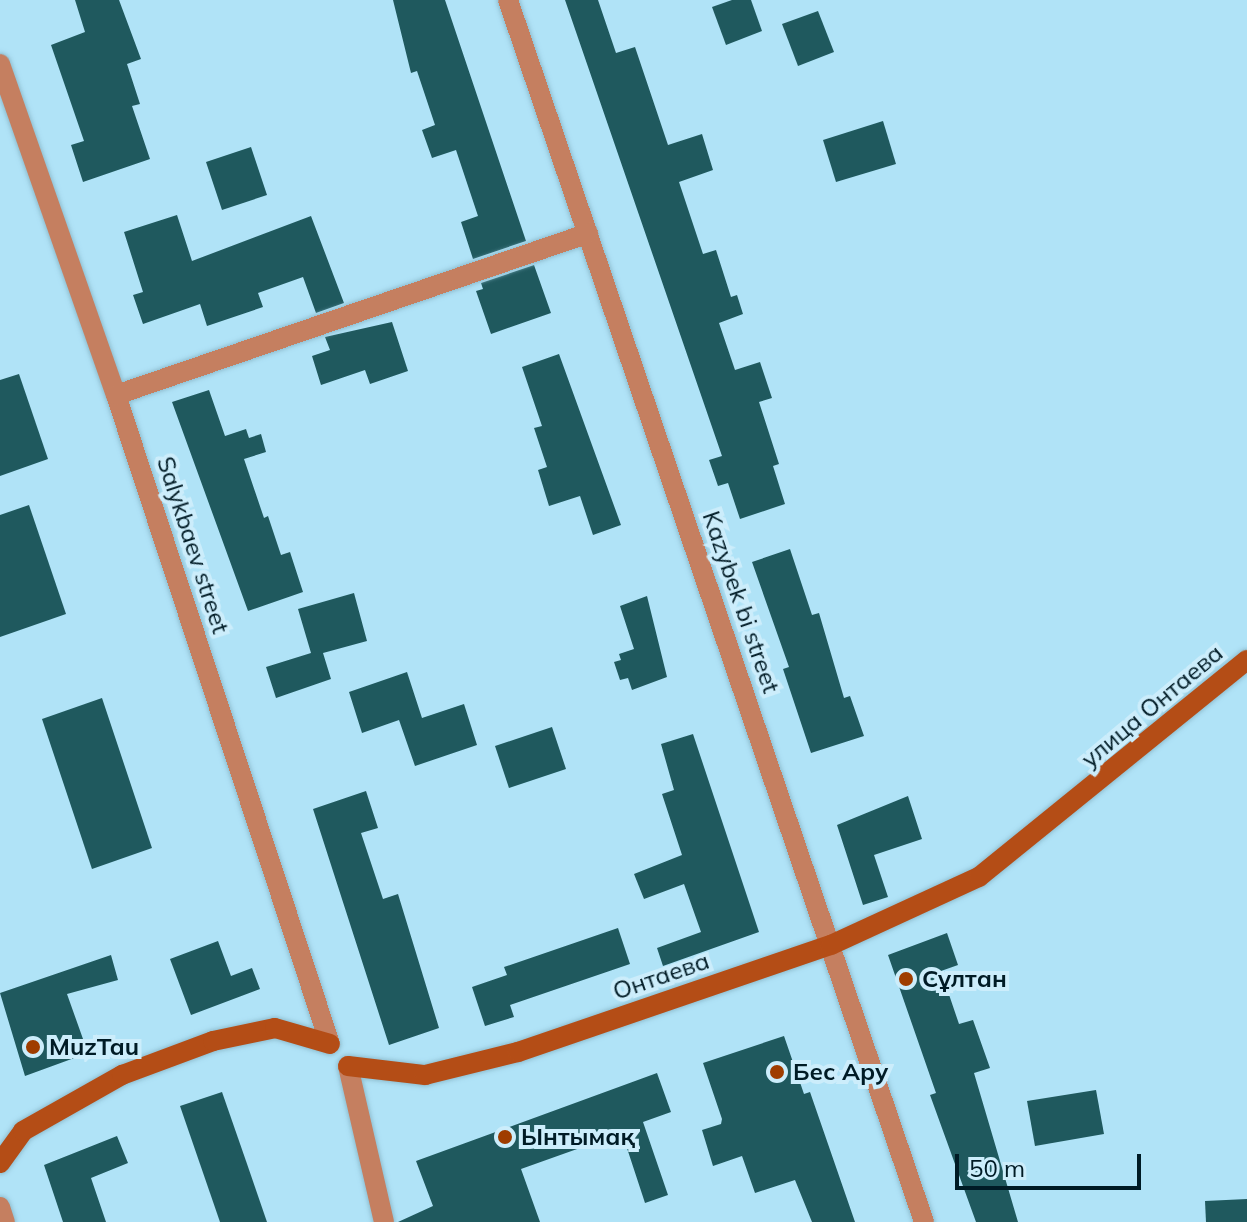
<!DOCTYPE html>
<html>
<head>
<meta charset="utf-8">
<style>
	body { margin:0 }
	#map { position:relative; width:1247px; height:1222px; overflow:hidden; background:#b0e3f7; font-family:Mulish,sans-serif }
	div>[style] { position:absolute }
	.building>* { inset:0; background:#1f595e }
	.roads { filter:drop-shadow(0 0 2px #90bfd1) drop-shadow(0 0 2px #90bfd1) }
	.minor>* { height:20px; margin:-10px; padding:0 10px; transform-origin:10px; border-radius:10px; background:#c57f60 }
	.secondary>* { height:20px; margin:-10px; padding:0 10px; transform-origin:10px; border-radius:10px; background:#b44d16 }
	.dots>* { width:22px; height:22px; translate:-50% -50%; box-sizing:border-box; border:4px solid #ccedfb; border-radius:50% }
	span { translate:-50% -50%; white-space:nowrap; text-align:center; line-height:1.15; -webkit-text-stroke:8px #ccedfb; paint-order:stroke }
	.street-label { font-size:24px; color:#001b25 }
	.poi-label { font-size:24px; color:#001b25; font-weight:700 }
	.left { translate:0 -50%; text-align:left }
	.scale { position:absolute; left:955px; top:1154px; width:186px; height:36px; box-sizing:border-box; border:4px solid #001b25; border-top:0; padding-left:10px; font-size:24px; line-height:28px; white-space:nowrap; color:#001b25; -webkit-text-stroke:6px #ccedfb; paint-order:stroke }
</style>
</head>
<body>
<div id="map">
	<div class="building">
		<div style="clip-path:polygon(75px 0,119px 0,141px 59px,127px 64px,140px 104px,132px 106px,150px 159px,83px 182px,71px 145px,84px 141px,51px 45px,85px 32px)"></div>
		<div style="clip-path:polygon(393px 0,445px 0,526px 241px,473px 259px,461px 222px,478px 216px,456px 150px,432px 158px,422px 130px,435px 125px,417px 71px,411px 73px)"></div>
		<div style="clip-path:polygon(565px 0,598px 0,616px 53px,635px 47px,668px 145px,702px 134px,713px 170px,679px 182px,703px 254px,716px 250px,731px 297px,737px 295px,743px 314px,719px 323px,735px 370px,760px 362px,772px 398px,759px 402px,779px 464px,773px 466px,785px 504px,740px 519px,728px 483px,718px 486px,709px 460px,722px 456px)"></div>
		<div style="clip-path:polygon(732px 0,751px 0,762px 31px,726px 45px,712px 7px)"></div>
		<div style="clip-path:polygon(818px 11px,834px 52px,798px 66px,782px 24px)"></div>
		<div style="clip-path:polygon(883px 121px,896px 164px,836px 182px,823px 140px)"></div>
		<div style="clip-path:polygon(251px 147px,267px 195px,222px 210px,206px 162px)"></div>
		<div style="clip-path:polygon(177px 215px,192px 261px,311px 216px,344px 303px,316px 313px,303px 277px,258px 293px,263px 307px,207px 326px,200px 304px,143px 324px,133px 295px,143px 292px,124px 232px)"></div>
		<div style="clip-path:polygon(534px 265px,551px 313px,491px 334px,476px 291px,483px 289px,481px 283px)"></div>
		<div style="clip-path:polygon(392px 322px,408px 371px,370px 384px,365px 370px,321px 385px,312px 356px,330px 350px,325px 337px)"></div>
		<div style="clip-path:polygon(559px 354px,621px 525px,593px 535px,580px 496px,549px 506px,538px 470px,547px 467px,534px 428px,542px 426px,522px 367px)"></div>
		<div style="clip-path:polygon(19px 374px,48px 459px,0 476px,0 380px)"></div>
		<div style="clip-path:polygon(209px 390px,225px 436px,246px 429px,249px 438px,261px 434px,266px 452px,244px 459px,264px 518px,268px 516px,281px 555px,290px 552px,303px 592px,248px 611px,172px 402px)"></div>
		<div style="clip-path:polygon(29px 505px,66px 614px,0 637px,0 515px)"></div>
		<div style="clip-path:polygon(790px 549px,812px 615px,819px 613px,844px 698px,850px 696px,864px 736px,811px 753px,783px 669px,789px 667px,752px 562px)"></div>
		<div style="clip-path:polygon(354px 593px,367px 641px,323px 653px,331px 679px,276px 698px,266px 667px,311px 653px,298px 609px)"></div>
		<div style="clip-path:polygon(647px 596px,667px 677px,632px 690px,628px 678px,620px 680px,614px 662px,621px 660px,619px 654px,634px 649px,620px 606px)"></div>
		<div style="clip-path:polygon(407px 672px,422px 718px,464px 704px,477px 745px,415px 766px,399px 720px,362px 733px,349px 692px)"></div>
		<div style="clip-path:polygon(102px 698px,152px 848px,92px 869px,42px 719px)"></div>
		<div style="clip-path:polygon(552px 727px,566px 769px,509px 788px,495px 746px)"></div>
		<div style="clip-path:polygon(693px 734px,759px 932px,663px 966px,657px 948px,701px 932px,684px 884px,644px 899px,634px 874px,682px 855px,662px 794px,674px 790px,661px 744px)"></div>
		<div style="clip-path:polygon(366px 791px,378px 828px,361px 833px,383px 899px,398px 894px,439px 1028px,389px 1045px,313px 809px)"></div>
		<div style="clip-path:polygon(908px 796px,922px 839px,874px 855px,888px 897px,863px 905px,837px 825px)"></div>
		<div style="clip-path:polygon(618px 928px,630px 964px,510px 1005px,514px 1017px,485px 1026px,472px 987px,507px 975px,504px 967px)"></div>
		<div style="clip-path:polygon(947px 933px,958px 965px,941px 971px,959px 1024px,973px 1020px,990px 1068px,974px 1073px,1018px 1222px,976px 1222px,930px 1095px,936px 1093px,888px 955px)"></div>
		<div style="clip-path:polygon(218px 941px,231px 976px,252px 968px,260px 989px,191px 1015px,170px 959px)"></div>
		<div style="clip-path:polygon(111px 955px,118px 980px,67px 994px,88px 1053px,25px 1076px,0 993px)"></div>
		<div style="clip-path:polygon(784px 1036px,804px 1094px,810px 1092px,855px 1222px,812px 1222px,795px 1180px,755px 1193px,742px 1156px,713px 1166px,702px 1130px,721px 1124px,722px 1119px,703px 1063px)"></div>
		<div style="clip-path:polygon(657px 1073px,671px 1112px,643px 1122px,668px 1195px,645px 1203px,622px 1133px,521px 1169px,540px 1222px,398px 1222px,433px 1206px,416px 1161px)"></div>
		<div style="clip-path:polygon(1096px 1090px,1104px 1134px,1035px 1146px,1027px 1101px)"></div>
		<div style="clip-path:polygon(222px 1092px,246px 1161px,267px 1222px,220px 1222px,180px 1106px)"></div>
		<div style="clip-path:polygon(117px 1136px,128px 1163px,91px 1178px,106px 1222px,63px 1222px,44px 1165px)"></div>
		<div style="clip-path:polygon(1247px 1199px,1247px 1222px,1206px 1222px,1205px 1201px)"></div>
	</div>
	<div class="roads">
		<div class="minor">
			<div style="left:508px;top:0;width:1291px;rotate:71.2deg"></div>
			<div style="left:0;top:64px;width:351px;rotate:70.7deg"></div>
			<div style="left:116px;top:395px;width:683px;rotate:71.75deg"></div>
			<div style="left:116px;top:395px;width:499px;rotate:-18.9deg"></div>
			<div style="left:348px;top:1066px;width:160px;rotate:77deg"></div>
			<div style="left:0;top:1207px;width:16px;rotate:72deg"></div>
		</div>
		<div class="secondary">
			<div style="left:348px;top:1066px;width:78px;rotate:6.7deg"></div>
			<div style="left:425px;top:1075px;width:96px;rotate:-13.9deg"></div>
			<div style="left:518px;top:1052px;width:331px;rotate:-18.9deg"></div>
			<div style="left:831px;top:945px;width:163px;rotate:-24.7deg"></div>
			<div style="left:979px;top:877px;width:345px;rotate:-39deg"></div>
			<div style="left:0;top:1163px;width:39px;rotate:-54deg"></div>
			<div style="left:23px;top:1131px;width:114px;rotate:-29.5deg"></div>
			<div style="left:122px;top:1075px;width:97px;rotate:-20.5deg"></div>
			<div style="left:213px;top:1041px;width:63px;rotate:-11.8deg"></div>
			<div style="left:275px;top:1028px;width:57px;rotate:16.2deg"></div>
		</div>
	</div>
	<div class="dots">
		<div style="left:906px;top:979px;background:#9f3d00"></div>
		<div style="left:33px;top:1047px;background:#9f3d00"></div>
		<div style="left:777px;top:1072px;background:#9f3d00"></div>
		<div style="left:505px;top:1137px;background:#9f3d00"></div>
	</div>
	<div class="street-label">
		<span style="left:193px;top:545px;rotate:72deg">Salykbaev street</span>
		<span style="left:741px;top:602px;rotate:71deg">Kazybek bi street</span>
		<span style="left:1152px;top:706px;rotate:-40deg">улица Онтаева</span>
		<span style="left:661px;top:976px;rotate:-19deg">Онтаева</span>
	</div>
	<div class="poi-label">
		<span class="left" style="left:922px;top:979px">Сұлтан</span>
		<span class="left" style="left:49px;top:1047px">MuzTau</span>
		<span class="left" style="left:793px;top:1072px">Бес Ару</span>
		<span class="left" style="left:521px;top:1137px">Ынтымақ</span>
	</div>
	<div class="scale">50 m</div>
</div>
</body>
</html>
